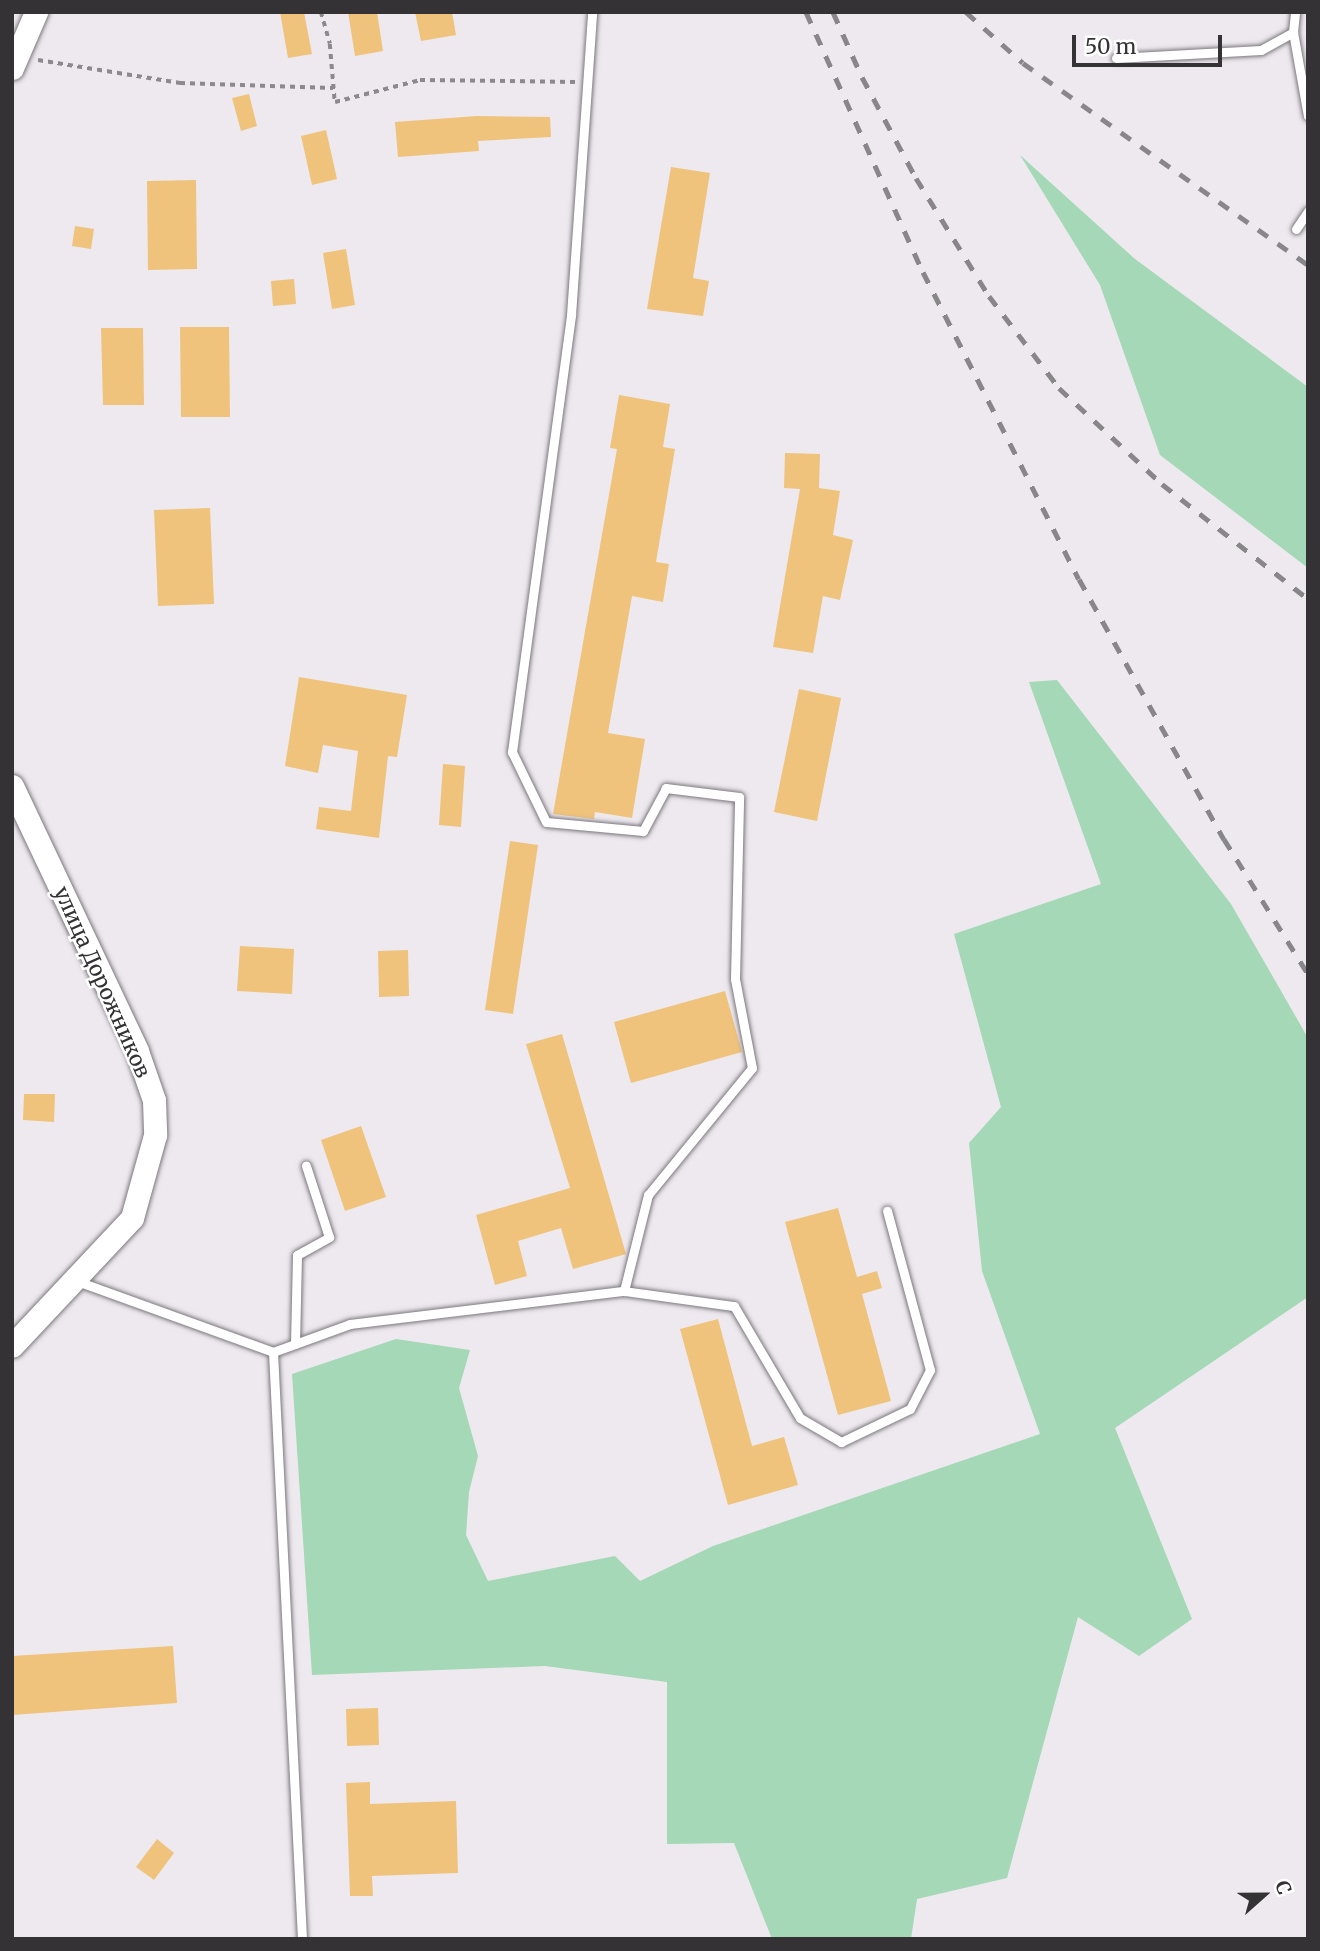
<!DOCTYPE html>
<html>
<head>
<meta charset="utf-8">
<style>
	body { margin:0 }
	#map { position:relative; width:1320px; height:1951px; overflow:hidden; background:#ede9ef; font-family:Merriweather,serif }
	div>[style] { position:absolute }
	.green>* { inset:0; background:#a4d8b6 }
	.building>* { inset:0; background:#efc37c }
	.path>* { height:3.5px; margin-top:-1.75px; transform-origin:0; background:repeating-linear-gradient(90deg,#8c898d 0 5px,transparent 0 10px) }
	.roads { filter:drop-shadow(0 0 2px #7c787d) drop-shadow(0 0 2px #7c787d) }
	.service>* { height:9px; margin:-4.5px; padding:0 4.5px; transform-origin:4.5px; border-radius:4.5px; background:#fff }
	.tertiary>* { height:23px; margin:-11.5px; padding:0 11.5px; transform-origin:11.5px; border-radius:11.5px; background:#fff }
	.rail>* { height:5px; margin-top:-2.5px; transform-origin:0; background:repeating-linear-gradient(90deg,#89868a 0 12px,transparent 0 24px) }
	span { translate:-50% -50%; white-space:nowrap; text-align:center; line-height:1.15; -webkit-text-stroke:5px #fff; paint-order:stroke }
	.street-label { font-size:21px; color:#343234 }
	.frame { position:absolute; inset:0; border:14px solid #343234; pointer-events:none }
	.north { position:absolute; left:1229px; top:1860px; width:70px; height:70px; -webkit-text-stroke:5px #fff; paint-order:stroke; rotate:69deg; font-size:19px; font-weight:700; line-height:28px; text-align:center; color:#343234 }
	.north::after { content:''; display:block; margin:auto; width:24px; height:32px; background:#343234; clip-path:polygon(50% 0,100% 100%,50% 72%,0 100%) }
	.scale { position:absolute; left:1072px; top:35px; width:150px; height:32px; box-sizing:border-box; border:4px solid #343234; border-top:0; padding-left:9px; font-size:21px; line-height:24px; white-space:nowrap; color:#343234; -webkit-text-stroke:5px #fff; paint-order:stroke }
</style>
</head>
<body>
<div id="map">
	<div class="green">
		<div style="clip-path:polygon(1020px 155px,1135px 259px,1308px 387px,1308px 568px,1160px 455px,1100px 285px)"></div>
		<div style="clip-path:polygon(1057px 680px,1231px 904px,1308px 1038px,1308px 1297px,1115px 1428px,1192px 1619px,1139px 1656px,1078px 1617px,1007px 1878px,917px 1899px,911px 1939px,772px 1939px,734px 1843px,667px 1844px,667px 1682px,545px 1666px,312px 1675px,292px 1374px,396px 1339px,470px 1350px,459px 1388px,478px 1456px,469px 1492px,466px 1535px,488px 1581px,615px 1556px,640px 1581px,713px 1546px,1040px 1434px,982px 1271px,969px 1143px,1001px 1107px,954px 934px,1101px 884px,1029px 682px)"></div>
	</div>
	<div class="building">
		<div style="clip-path:polygon(280px 12px,304px 12px,312px 54px,288px 58px)"></div>
		<div style="clip-path:polygon(348px 12px,377px 12px,383px 51px,355px 56px)"></div>
		<div style="clip-path:polygon(415px 12px,452px 12px,456px 35px,421px 41px)"></div>
		<div style="clip-path:polygon(249px 94px,257px 126px,241px 131px,232px 98px)"></div>
		<div style="clip-path:polygon(477px 116px,550px 117px,551px 137px,478px 141px,479px 151px,398px 157px,395px 122px)"></div>
		<div style="clip-path:polygon(326px 130px,337px 179px,312px 185px,301px 136px)"></div>
		<div style="clip-path:polygon(671px 167px,710px 173px,693px 278px,709px 281px,703px 316px,647px 309px)"></div>
		<div style="clip-path:polygon(196px 180px,197px 269px,148px 270px,147px 181px)"></div>
		<div style="clip-path:polygon(75px 226px,94px 229px,91px 249px,72px 246px)"></div>
		<div style="clip-path:polygon(346px 249px,355px 305px,332px 309px,323px 253px)"></div>
		<div style="clip-path:polygon(294px 279px,296px 304px,273px 306px,271px 281px)"></div>
		<div style="clip-path:polygon(180px 327px,229px 327px,230px 417px,181px 417px)"></div>
		<div style="clip-path:polygon(101px 328px,143px 328px,144px 405px,103px 405px)"></div>
		<div style="clip-path:polygon(619px 395px,670px 404px,663px 447px,675px 449px,656px 562px,669px 564px,663px 602px,632px 596px,608px 733px,645px 739px,632px 818px,595px 812px,594px 819px,553px 814px,617px 449px,610px 448px)"></div>
		<div style="clip-path:polygon(785px 453px,820px 454px,819px 488px,840px 491px,833px 535px,853px 540px,840px 600px,823px 596px,813px 653px,773px 647px,800px 489px,784px 488px)"></div>
		<div style="clip-path:polygon(210px 508px,214px 604px,158px 606px,154px 510px)"></div>
		<div style="clip-path:polygon(299px 677px,407px 695px,397px 757px,388px 756px,379px 838px,316px 829px,319px 807px,351px 811px,358px 751px,323px 745px,318px 773px,285px 766px)"></div>
		<div style="clip-path:polygon(799px 689px,841px 698px,817px 821px,774px 812px)"></div>
		<div style="clip-path:polygon(443px 764px,465px 766px,461px 827px,439px 825px)"></div>
		<div style="clip-path:polygon(510px 841px,538px 845px,513px 1014px,485px 1010px)"></div>
		<div style="clip-path:polygon(240px 946px,294px 949px,292px 994px,237px 991px)"></div>
		<div style="clip-path:polygon(408px 950px,409px 996px,379px 997px,378px 951px)"></div>
		<div style="clip-path:polygon(725px 991px,742px 1052px,631px 1083px,614px 1022px)"></div>
		<div style="clip-path:polygon(562px 1034px,626px 1254px,573px 1269px,561px 1228px,518px 1241px,527px 1276px,495px 1285px,476px 1215px,570px 1188px,526px 1044px)"></div>
		<div style="clip-path:polygon(24px 1094px,55px 1094px,54px 1122px,23px 1120px)"></div>
		<div style="clip-path:polygon(361px 1126px,386px 1197px,345px 1211px,321px 1140px)"></div>
		<div style="clip-path:polygon(838px 1208px,857px 1277px,877px 1271px,882px 1288px,862px 1294px,891px 1401px,838px 1415px,785px 1222px)"></div>
		<div style="clip-path:polygon(718px 1319px,752px 1446px,784px 1437px,798px 1485px,728px 1505px,680px 1329px)"></div>
		<div style="clip-path:polygon(173px 1646px,177px 1703px,12px 1715px,12px 1656px)"></div>
		<div style="clip-path:polygon(378px 1708px,379px 1745px,347px 1746px,346px 1709px)"></div>
		<div style="clip-path:polygon(370px 1782px,370px 1804px,456px 1801px,458px 1873px,372px 1876px,373px 1896px,350px 1896px,346px 1783px)"></div>
		<div style="clip-path:polygon(157px 1839px,174px 1853px,154px 1880px,136px 1867px)"></div>
	</div>
	<div class="path">
		<div style="left:321px;top:12px;width:33px;rotate:74deg"></div>
		<div style="left:330px;top:44px;width:58px;rotate:85.1deg"></div>
		<div style="left:335px;top:102px;width:88px;rotate:-14.5deg"></div>
		<div style="left:420px;top:80px;width:155px;rotate:0.7deg"></div>
		<div style="left:38px;top:60px;width:144px;rotate:9.2deg"></div>
		<div style="left:180px;top:83px;width:153px;rotate:1.9deg"></div>
	</div>
	<div class="roads">
		<div class="service">
			<div style="left:1293px;top:32px;width:85px;rotate:79.9deg"></div>
			<div style="left:1116px;top:58px;width:145px;rotate:-3.2deg"></div>
			<div style="left:1261px;top:50px;width:37px;rotate:-29deg"></div>
			<div style="left:1293px;top:32px;width:20px;rotate:-84deg"></div>
			<div style="left:1296px;top:229px;width:22px;rotate:-56deg"></div>
			<div style="left:77px;top:1281px;width:208px;rotate:19.9deg"></div>
			<div style="left:273px;top:1352px;width:588px;rotate:87.17deg"></div>
			<div style="left:624px;top:1291px;width:111px;rotate:7.8deg"></div>
			<div style="left:734px;top:1306px;width:130px;rotate:59.5deg"></div>
			<div style="left:800px;top:1418px;width:48px;rotate:30.3deg"></div>
			<div style="left:841px;top:1442px;width:76px;rotate:-25.6deg"></div>
			<div style="left:910px;top:1409px;width:44px;rotate:-62.9deg"></div>
			<div style="left:930px;top:1370px;width:165px;rotate:-105.1deg"></div>
			<div style="left:295px;top:1344px;width:89px;rotate:-88.7deg"></div>
			<div style="left:297px;top:1255px;width:37px;rotate:-29deg"></div>
			<div style="left:329px;top:1237px;width:75px;rotate:-107.9deg"></div>
			<div style="left:273px;top:1352px;width:82px;rotate:-20deg"></div>
			<div style="left:350px;top:1324px;width:276px;rotate:-6.9deg"></div>
			<div style="left:624px;top:1291px;width:99px;rotate:-76deg"></div>
			<div style="left:648px;top:1195px;width:164px;rotate:-50.7deg"></div>
			<div style="left:752px;top:1068px;width:91px;rotate:-100.8deg"></div>
			<div style="left:735px;top:979px;width:182px;rotate:-88.7deg"></div>
			<div style="left:739px;top:797px;width:74px;rotate:-173deg"></div>
			<div style="left:666px;top:788px;width:49px;rotate:118.1deg"></div>
			<div style="left:643px;top:831px;width:97px;rotate:-174.7deg"></div>
			<div style="left:546px;top:822px;width:78px;rotate:-115.9deg"></div>
			<div style="left:512px;top:752px;width:441px;rotate:-82.3deg"></div>
			<div style="left:571px;top:315px;width:304px;rotate:-86deg"></div>
		</div>
		<div class="tertiary">
			<div style="left:12px;top:68px;width:61px;rotate:-66.8deg"></div>
			<div style="left:12px;top:786px;width:293px;rotate:64.7deg"></div>
			<div style="left:137px;top:1051px;width:52px;rotate:70.9deg"></div>
			<div style="left:154px;top:1100px;width:35px;rotate:88deg"></div>
			<div style="left:155px;top:1135px;width:86px;rotate:105.5deg"></div>
			<div style="left:132px;top:1218px;width:175px;rotate:133.2deg"></div>
		</div>
	</div>
	<div class="rail">
		<div style="left:806px;top:12px;width:285px;rotate:65.8deg"></div>
		<div style="left:923px;top:272px;width:344px;rotate:63.1deg"></div>
		<div style="left:1079px;top:579px;width:298px;rotate:60.9deg"></div>
		<div style="left:1224px;top:839px;width:159px;rotate:58.1deg"></div>
		<div style="left:833px;top:12px;width:71px;rotate:66deg"></div>
		<div style="left:862px;top:77px;width:115px;rotate:61.9deg"></div>
		<div style="left:916px;top:178px;width:139px;rotate:58.3deg"></div>
		<div style="left:989px;top:296px;width:116px;rotate:52.7deg"></div>
		<div style="left:1059px;top:388px;width:141px;rotate:43deg"></div>
		<div style="left:1162px;top:484px;width:186px;rotate:38.2deg"></div>
		<div style="left:966px;top:12px;width:76px;rotate:41.8deg"></div>
		<div style="left:1023px;top:63px;width:349px;rotate:35.3deg"></div>
	</div>
	<div class="street-label">
		<span style="left:102px;top:982px;rotate:66deg">улица Дорожников</span>
	</div>
	<div class="frame"></div>
	<div class="north">С</div>
	<div class="scale">50 m</div>
</div>
</body>
</html>
